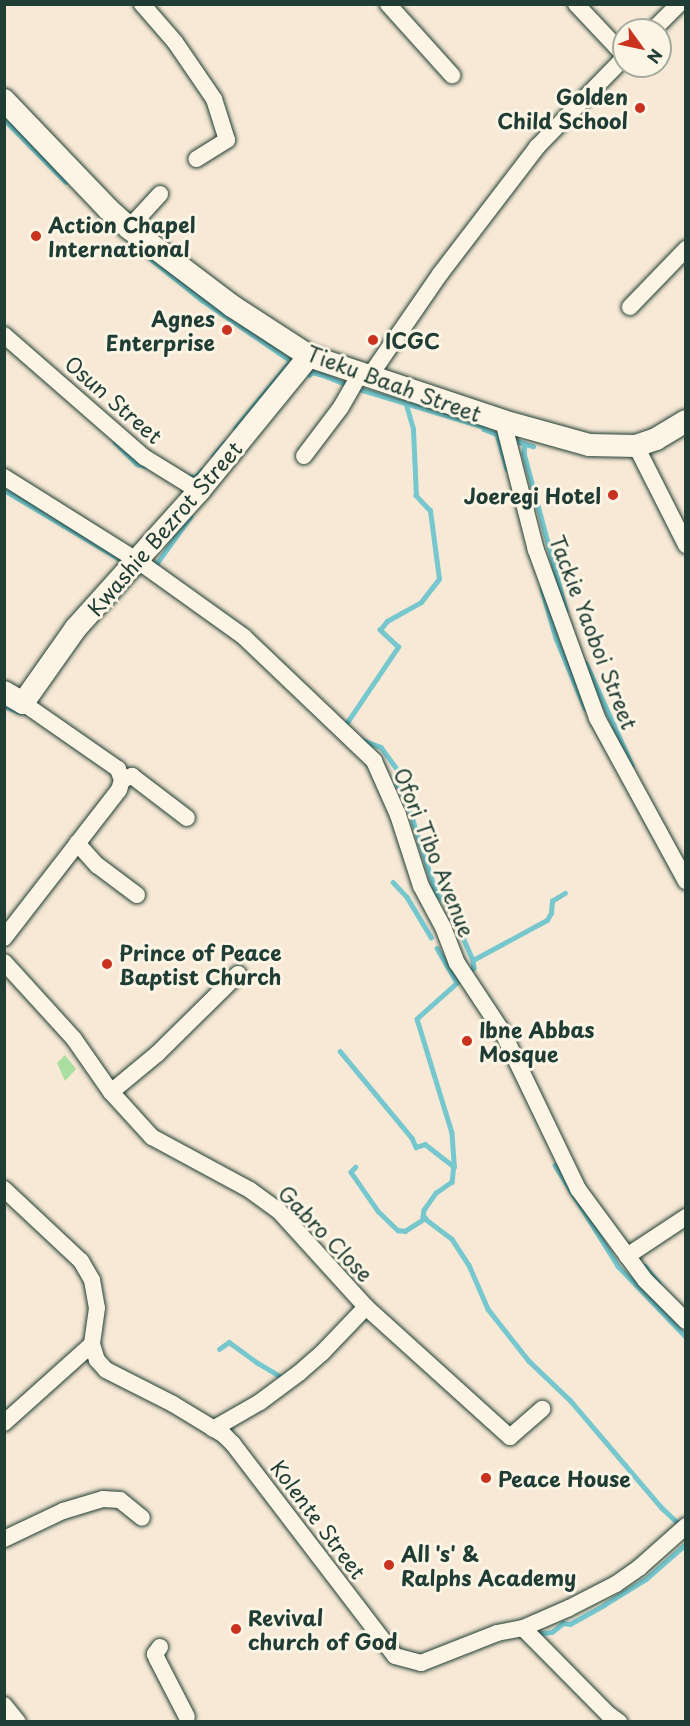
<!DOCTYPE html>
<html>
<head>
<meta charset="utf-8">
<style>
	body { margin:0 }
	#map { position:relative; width:690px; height:1726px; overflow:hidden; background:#f7e9d5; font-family:"Playpen Sans",sans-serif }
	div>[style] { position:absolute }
	.green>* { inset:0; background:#aadea0 }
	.stream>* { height:4.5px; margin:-2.25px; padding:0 2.25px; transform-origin:2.25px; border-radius:2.25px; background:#76c7ce }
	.roads { filter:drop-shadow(0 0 2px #1f3d34) drop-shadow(0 0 2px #1f3d34) }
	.street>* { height:16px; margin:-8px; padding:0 8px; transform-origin:8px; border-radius:8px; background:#fcf5e5 }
	.secondary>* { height:22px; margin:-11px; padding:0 11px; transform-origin:11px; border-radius:11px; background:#fcf5e5 }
	.dots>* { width:16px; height:16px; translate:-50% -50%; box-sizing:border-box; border:3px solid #fcf5e5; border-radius:50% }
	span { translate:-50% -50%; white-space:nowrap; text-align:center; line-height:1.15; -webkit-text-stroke:6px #fcf5e5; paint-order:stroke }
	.poi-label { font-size:21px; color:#1f3d34; font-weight:700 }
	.right { translate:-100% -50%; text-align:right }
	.left { translate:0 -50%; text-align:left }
	.street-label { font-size:21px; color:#1f3d34 }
	.frame { position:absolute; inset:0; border:6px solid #1f3d34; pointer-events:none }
	.north { position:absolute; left:612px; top:18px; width:60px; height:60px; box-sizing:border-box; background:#fcf5e5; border:2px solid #a4ab9e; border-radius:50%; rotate:123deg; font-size:16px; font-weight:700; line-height:24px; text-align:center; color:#1f3d34 }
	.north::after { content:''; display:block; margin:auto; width:21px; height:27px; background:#c8321e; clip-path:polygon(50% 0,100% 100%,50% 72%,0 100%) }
</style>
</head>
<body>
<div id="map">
	<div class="green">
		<div style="clip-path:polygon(65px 1055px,76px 1069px,65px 1081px,57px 1063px)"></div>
	</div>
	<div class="stream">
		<div style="left:4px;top:119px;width:88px;rotate:45.5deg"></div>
		<div style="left:131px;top:243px;width:91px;rotate:38.8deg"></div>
		<div style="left:202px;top:300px;width:108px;rotate:34.4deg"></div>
		<div style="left:291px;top:361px;width:87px;rotate:129.4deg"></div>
		<div style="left:309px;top:375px;width:4px;rotate:-45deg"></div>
		<div style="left:312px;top:372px;width:11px;rotate:15deg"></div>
		<div style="left:323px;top:375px;width:27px;rotate:22deg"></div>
		<div style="left:356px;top:388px;width:134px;rotate:16.9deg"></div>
		<div style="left:484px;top:427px;width:2px;rotate:90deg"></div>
		<div style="left:484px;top:429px;width:16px;rotate:22deg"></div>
		<div style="left:497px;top:434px;width:36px;rotate:74deg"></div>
		<div style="left:513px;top:440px;width:21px;rotate:17deg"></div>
		<div style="left:115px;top:442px;width:31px;rotate:45deg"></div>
		<div style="left:137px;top:464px;width:9px;rotate:13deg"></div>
		<div style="left:525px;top:444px;width:9px;rotate:96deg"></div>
		<div style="left:524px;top:453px;width:163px;rotate:75deg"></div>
		<div style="left:213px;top:456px;width:18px;rotate:-49deg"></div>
		<div style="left:187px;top:476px;width:8px;rotate:7deg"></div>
		<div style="left:195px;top:477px;width:10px;rotate:-45deg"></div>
		<div style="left:4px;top:490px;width:141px;rotate:30.8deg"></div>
		<div style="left:151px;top:567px;width:7px;rotate:-34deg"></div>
		<div style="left:157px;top:563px;width:57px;rotate:-54.3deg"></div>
		<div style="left:542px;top:589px;width:51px;rotate:74.1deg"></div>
		<div style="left:556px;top:638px;width:76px;rotate:67.5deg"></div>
		<div style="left:586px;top:663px;width:112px;rotate:65.7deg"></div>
		<div style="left:4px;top:706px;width:17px;rotate:21deg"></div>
		<div style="left:344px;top:727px;width:97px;rotate:-56deg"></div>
		<div style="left:398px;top:647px;width:25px;rotate:-137deg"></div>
		<div style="left:380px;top:630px;width:11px;rotate:-52deg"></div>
		<div style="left:387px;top:621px;width:39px;rotate:-29deg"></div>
		<div style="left:421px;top:602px;width:29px;rotate:-52deg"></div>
		<div style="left:439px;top:579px;width:69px;rotate:-97.5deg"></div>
		<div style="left:430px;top:511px;width:21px;rotate:-133deg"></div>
		<div style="left:416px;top:496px;width:67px;rotate:-92.6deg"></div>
		<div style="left:413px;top:429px;width:26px;rotate:-106deg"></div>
		<div style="left:360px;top:739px;width:22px;rotate:21deg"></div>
		<div style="left:381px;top:747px;width:29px;rotate:54deg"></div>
		<div style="left:398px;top:770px;width:9px;rotate:108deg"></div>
		<div style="left:395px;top:779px;width:32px;rotate:64deg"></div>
		<div style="left:409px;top:808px;width:88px;rotate:72.2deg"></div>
		<div style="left:436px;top:892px;width:23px;rotate:50deg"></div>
		<div style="left:451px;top:910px;width:55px;rotate:66.3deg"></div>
		<div style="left:473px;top:960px;width:8px;rotate:83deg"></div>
		<div style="left:474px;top:968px;width:76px;rotate:138.2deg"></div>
		<div style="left:417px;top:1019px;width:119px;rotate:72.9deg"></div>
		<div style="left:452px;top:1133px;width:31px;rotate:86deg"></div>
		<div style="left:454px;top:1164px;width:18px;rotate:96deg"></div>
		<div style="left:452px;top:1182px;width:19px;rotate:145deg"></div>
		<div style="left:436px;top:1193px;width:21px;rotate:125deg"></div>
		<div style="left:424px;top:1210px;width:7px;rotate:98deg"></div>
		<div style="left:423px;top:1217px;width:36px;rotate:37deg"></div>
		<div style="left:452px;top:1239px;width:31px;rotate:57deg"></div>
		<div style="left:469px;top:1265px;width:48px;rotate:66.6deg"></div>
		<div style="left:488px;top:1309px;width:66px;rotate:51.7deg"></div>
		<div style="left:529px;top:1361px;width:57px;rotate:43.6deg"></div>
		<div style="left:570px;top:1400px;width:142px;rotate:49.6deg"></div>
		<div style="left:662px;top:1508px;width:25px;rotate:43deg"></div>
		<div style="left:393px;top:882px;width:21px;rotate:47deg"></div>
		<div style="left:407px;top:897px;width:47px;rotate:59deg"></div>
		<div style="left:437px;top:948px;width:39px;rotate:60deg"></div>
		<div style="left:473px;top:960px;width:84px;rotate:-28.4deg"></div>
		<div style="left:547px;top:920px;width:8px;rotate:-60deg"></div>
		<div style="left:551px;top:913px;width:12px;rotate:-85deg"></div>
		<div style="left:552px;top:901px;width:15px;rotate:-32deg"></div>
		<div style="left:340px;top:1051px;width:113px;rotate:50.4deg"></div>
		<div style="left:412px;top:1138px;width:10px;rotate:66deg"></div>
		<div style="left:416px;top:1147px;width:9px;rotate:-18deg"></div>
		<div style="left:425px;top:1144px;width:37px;rotate:38deg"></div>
		<div style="left:555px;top:1165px;width:119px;rotate:58deg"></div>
		<div style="left:618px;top:1266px;width:98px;rotate:46.2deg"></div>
		<div style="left:356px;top:1167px;width:7px;rotate:135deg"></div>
		<div style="left:351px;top:1172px;width:47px;rotate:55.3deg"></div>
		<div style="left:378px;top:1211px;width:28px;rotate:44deg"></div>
		<div style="left:398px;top:1230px;width:7px;rotate:8deg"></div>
		<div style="left:405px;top:1231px;width:24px;rotate:-33deg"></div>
		<div style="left:645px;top:1266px;width:22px;rotate:51deg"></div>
		<div style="left:219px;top:1349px;width:12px;rotate:-35deg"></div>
		<div style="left:229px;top:1342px;width:36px;rotate:36deg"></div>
		<div style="left:258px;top:1363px;width:31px;rotate:31deg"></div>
		<div style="left:535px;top:1634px;width:17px;rotate:-7deg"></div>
		<div style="left:552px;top:1632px;width:14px;rotate:-39deg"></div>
		<div style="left:563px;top:1623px;width:7px;rotate:8deg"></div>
		<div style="left:570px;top:1624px;width:39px;rotate:-29deg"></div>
		<div style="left:604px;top:1605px;width:49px;rotate:-31.8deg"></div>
		<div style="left:646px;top:1579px;width:53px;rotate:-41.2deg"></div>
	</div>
	<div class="roads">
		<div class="street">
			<div style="left:142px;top:4px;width:50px;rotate:49deg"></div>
			<div style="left:175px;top:42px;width:69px;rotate:55.6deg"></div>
			<div style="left:214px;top:99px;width:43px;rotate:72.4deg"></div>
			<div style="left:227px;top:140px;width:36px;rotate:148deg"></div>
			<div style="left:388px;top:4px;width:96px;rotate:48deg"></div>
			<div style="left:576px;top:4px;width:70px;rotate:46.7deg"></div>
			<div style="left:653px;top:30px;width:37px;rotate:-45deg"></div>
			<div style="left:129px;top:228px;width:46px;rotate:-47.6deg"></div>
			<div style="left:630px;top:307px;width:81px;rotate:-46deg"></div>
			<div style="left:4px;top:335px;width:186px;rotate:41.1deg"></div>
			<div style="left:144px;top:457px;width:65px;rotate:31.7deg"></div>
			<div style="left:369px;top:377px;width:125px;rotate:-55.4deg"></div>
			<div style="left:440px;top:274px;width:160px;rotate:-52.6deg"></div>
			<div style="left:537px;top:147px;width:124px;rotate:-45.7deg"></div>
			<div style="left:503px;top:421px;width:133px;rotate:75.7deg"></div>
			<div style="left:536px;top:550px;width:179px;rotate:70deg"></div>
			<div style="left:597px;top:718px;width:186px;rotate:61.4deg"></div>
			<div style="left:636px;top:446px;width:111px;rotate:63.2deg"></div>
			<div style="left:304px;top:456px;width:61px;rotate:-52.9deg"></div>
			<div style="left:341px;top:407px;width:38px;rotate:-60deg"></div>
			<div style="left:4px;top:477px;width:158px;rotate:32.1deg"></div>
			<div style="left:138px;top:561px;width:130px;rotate:35.6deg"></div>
			<div style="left:244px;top:637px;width:180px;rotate:43.6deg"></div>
			<div style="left:374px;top:761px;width:59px;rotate:66deg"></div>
			<div style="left:398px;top:815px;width:75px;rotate:72.1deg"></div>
			<div style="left:421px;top:886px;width:47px;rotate:61.8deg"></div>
			<div style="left:443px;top:927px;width:39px;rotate:69deg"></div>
			<div style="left:457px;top:963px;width:82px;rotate:56.5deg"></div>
			<div style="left:502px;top:1031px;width:175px;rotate:64.3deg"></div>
			<div style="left:578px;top:1189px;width:113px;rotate:53.6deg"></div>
			<div style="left:645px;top:1280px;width:58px;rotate:45deg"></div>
			<div style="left:122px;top:780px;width:11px;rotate:-22deg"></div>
			<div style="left:132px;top:776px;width:69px;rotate:37.4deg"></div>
			<div style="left:77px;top:843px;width:30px;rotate:48deg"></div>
			<div style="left:97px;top:865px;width:50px;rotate:36.9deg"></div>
			<div style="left:4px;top:938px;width:187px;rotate:-52.2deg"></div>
			<div style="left:119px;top:790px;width:10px;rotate:-73deg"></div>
			<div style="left:122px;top:780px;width:12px;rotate:-110deg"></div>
			<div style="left:118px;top:769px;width:116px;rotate:-145.2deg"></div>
			<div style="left:4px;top:962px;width:104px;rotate:47.7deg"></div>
			<div style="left:74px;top:1039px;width:65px;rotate:55.1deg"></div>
			<div style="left:111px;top:1092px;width:61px;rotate:47.7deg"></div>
			<div style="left:152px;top:1137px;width:111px;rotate:28.4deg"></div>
			<div style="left:250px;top:1190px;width:36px;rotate:36deg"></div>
			<div style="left:279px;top:1211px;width:130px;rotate:47.8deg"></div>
			<div style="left:366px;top:1307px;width:194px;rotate:42.1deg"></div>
			<div style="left:510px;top:1437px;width:43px;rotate:-41.2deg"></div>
			<div style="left:111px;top:1092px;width:60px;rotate:-39.6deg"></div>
			<div style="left:157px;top:1054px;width:114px;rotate:-44.6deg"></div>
			<div style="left:4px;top:1189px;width:105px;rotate:43.1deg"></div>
			<div style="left:81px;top:1261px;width:22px;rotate:60deg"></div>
			<div style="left:92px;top:1280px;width:28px;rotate:80deg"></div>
			<div style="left:97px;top:1308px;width:36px;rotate:98deg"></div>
			<div style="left:92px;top:1344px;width:17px;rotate:73deg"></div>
			<div style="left:97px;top:1360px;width:13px;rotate:48deg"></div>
			<div style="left:106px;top:1370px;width:75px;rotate:26.9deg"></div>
			<div style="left:173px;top:1404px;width:60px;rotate:31.3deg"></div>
			<div style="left:224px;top:1435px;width:13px;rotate:45deg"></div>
			<div style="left:233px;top:1444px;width:267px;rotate:52.6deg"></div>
			<div style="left:395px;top:1656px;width:27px;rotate:15deg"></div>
			<div style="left:421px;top:1663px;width:82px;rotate:-21.5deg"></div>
			<div style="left:497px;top:1633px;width:26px;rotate:-11deg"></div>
			<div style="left:523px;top:1628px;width:50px;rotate:-23.5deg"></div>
			<div style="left:569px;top:1608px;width:53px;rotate:-27.1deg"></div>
			<div style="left:616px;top:1584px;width:29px;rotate:-35deg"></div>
			<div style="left:640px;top:1567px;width:62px;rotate:-41.7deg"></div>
			<div style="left:627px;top:1256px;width:71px;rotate:-33.5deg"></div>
			<div style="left:4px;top:1423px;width:118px;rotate:-41.9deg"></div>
			<div style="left:213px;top:1429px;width:54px;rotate:-29.9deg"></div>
			<div style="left:260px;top:1402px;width:49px;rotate:-36.6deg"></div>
			<div style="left:299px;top:1373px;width:30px;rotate:-41deg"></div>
			<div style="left:322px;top:1353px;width:64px;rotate:-46.3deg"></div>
			<div style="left:4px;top:1539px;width:65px;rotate:-25.4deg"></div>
			<div style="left:63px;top:1511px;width:42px;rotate:-16.7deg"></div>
			<div style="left:103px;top:1499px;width:17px;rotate:3deg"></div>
			<div style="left:120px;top:1500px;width:28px;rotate:39deg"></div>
			<div style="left:523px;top:1628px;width:121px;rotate:45.3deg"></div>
			<div style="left:608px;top:1714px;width:14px;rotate:36deg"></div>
			<div style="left:160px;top:1647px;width:9px;rotate:126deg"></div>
			<div style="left:155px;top:1654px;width:5px;rotate:68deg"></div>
			<div style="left:157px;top:1659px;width:65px;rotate:62.7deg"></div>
			<div style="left:4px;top:1705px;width:22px;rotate:51deg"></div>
		</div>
		<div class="secondary">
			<div style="left:4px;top:100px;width:151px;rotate:46.3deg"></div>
			<div style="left:108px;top:209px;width:28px;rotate:42deg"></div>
			<div style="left:129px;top:228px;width:129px;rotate:37.1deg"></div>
			<div style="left:232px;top:306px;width:92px;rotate:33deg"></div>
			<div style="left:309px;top:356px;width:205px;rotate:18.5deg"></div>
			<div style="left:503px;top:421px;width:89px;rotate:15.6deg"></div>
			<div style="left:589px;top:445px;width:47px;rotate:1.2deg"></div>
			<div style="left:636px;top:446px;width:21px;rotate:-19deg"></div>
			<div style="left:656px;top:439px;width:35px;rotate:-31deg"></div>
			<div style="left:4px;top:692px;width:22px;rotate:30deg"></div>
			<div style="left:23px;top:703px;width:92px;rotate:-54.8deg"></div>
			<div style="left:76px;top:628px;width:184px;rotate:-48.1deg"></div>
			<div style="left:199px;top:491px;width:174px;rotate:-50.8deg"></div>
		</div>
	</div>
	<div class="dots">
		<div style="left:640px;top:108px;background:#c8321e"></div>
		<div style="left:36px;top:236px;background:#c8321e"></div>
		<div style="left:227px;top:330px;background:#c8321e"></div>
		<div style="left:373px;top:340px;background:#c8321e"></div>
		<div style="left:613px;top:495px;background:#c8321e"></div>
		<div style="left:107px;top:964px;background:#c8321e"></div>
		<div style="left:467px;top:1041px;background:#c8321e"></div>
		<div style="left:486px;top:1478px;background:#c8321e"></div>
		<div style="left:389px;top:1565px;background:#c8321e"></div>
		<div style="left:236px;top:1629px;background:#c8321e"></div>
	</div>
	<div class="poi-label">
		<span class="right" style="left:628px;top:108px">Golden<br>Child School</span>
		<span class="left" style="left:48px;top:236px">Action Chapel<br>International</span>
		<span class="right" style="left:215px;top:330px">Agnes<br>Enterprise</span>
		<span class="left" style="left:385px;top:340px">ICGC</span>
		<span class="right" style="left:601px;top:495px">Joeregi Hotel</span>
		<span class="left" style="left:119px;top:964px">Prince of Peace<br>Baptist Church</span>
		<span class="left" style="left:479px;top:1041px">Ibne Abbas<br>Mosque</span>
		<span class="left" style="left:498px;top:1478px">Peace House</span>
		<span class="left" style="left:401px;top:1565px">All 's' &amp;<br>Ralphs Academy</span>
		<span class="left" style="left:248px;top:1629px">Revival<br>church of God</span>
	</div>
	<div class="street-label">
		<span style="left:394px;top:383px;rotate:20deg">Tieku Baah Street</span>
		<span style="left:114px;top:399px;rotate:41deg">Osun Street</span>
		<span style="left:164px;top:528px;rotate:-49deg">Kwashie Bezrot Street</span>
		<span style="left:594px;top:632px;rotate:69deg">Tackie Yaoboi Street</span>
		<span style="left:435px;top:852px;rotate:68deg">Ofori Tibo Avenue</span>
		<span style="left:326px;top:1233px;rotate:46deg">Gabro Close</span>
		<span style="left:319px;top:1519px;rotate:53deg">Kolente Street</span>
	</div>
	<div class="frame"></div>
	<div class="north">N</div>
</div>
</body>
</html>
